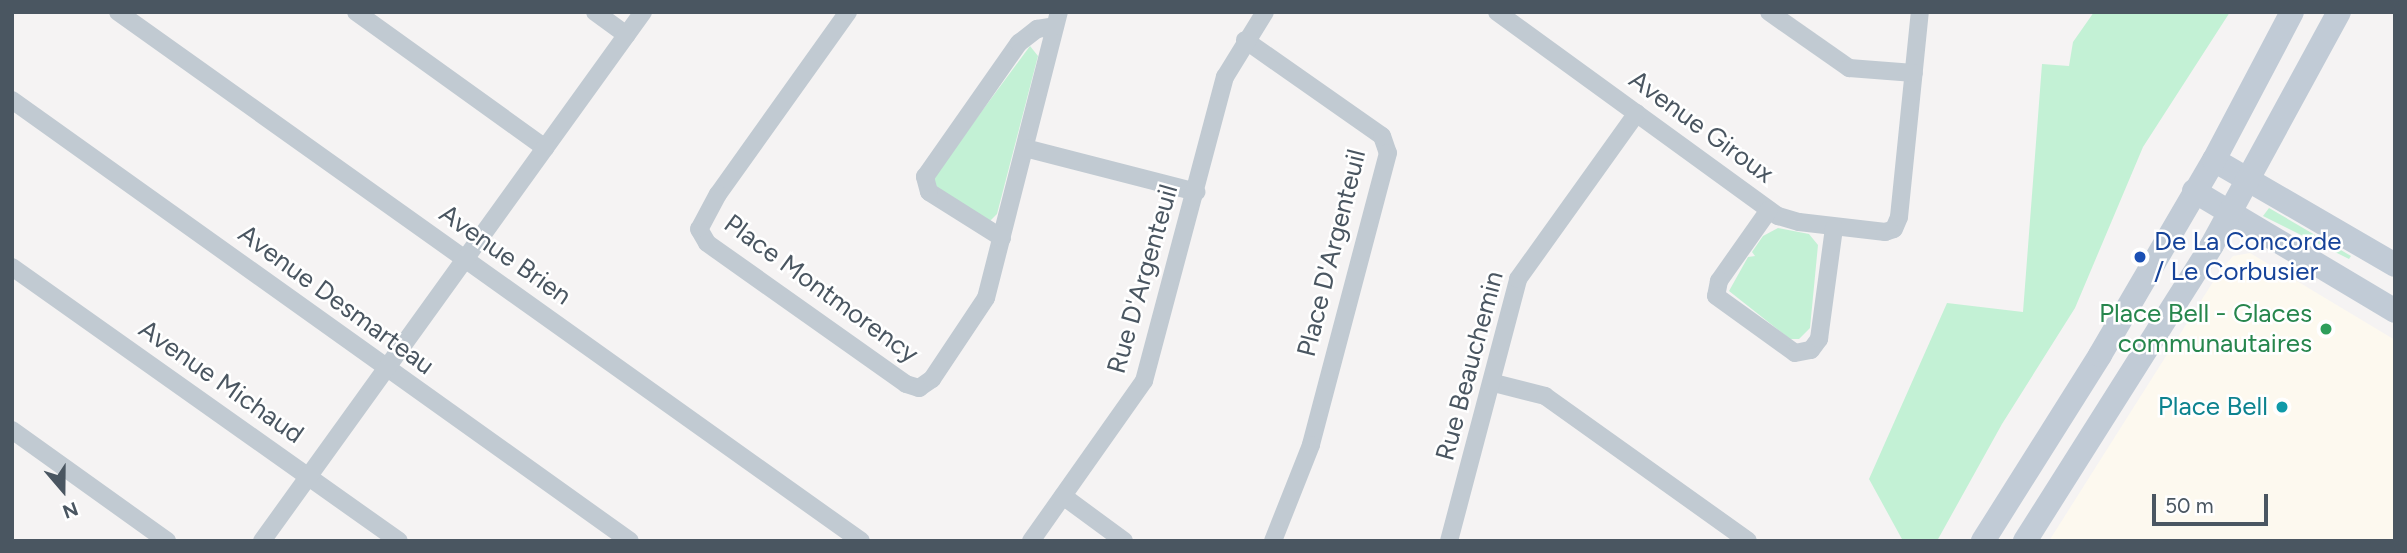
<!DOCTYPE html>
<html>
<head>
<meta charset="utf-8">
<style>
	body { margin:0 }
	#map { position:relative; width:2407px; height:553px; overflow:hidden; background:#f5f3f3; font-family:Figtree,sans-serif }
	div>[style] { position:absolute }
	.commercial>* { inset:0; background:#fdf9ef }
	.green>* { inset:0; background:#c3f1d5 }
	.street>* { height:18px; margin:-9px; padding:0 9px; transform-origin:9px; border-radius:9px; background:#c1cad2 }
	.secondary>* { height:24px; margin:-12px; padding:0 12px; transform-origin:12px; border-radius:12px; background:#c1cbd6 }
	.dots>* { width:19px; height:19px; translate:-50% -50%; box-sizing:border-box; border:4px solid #fff; border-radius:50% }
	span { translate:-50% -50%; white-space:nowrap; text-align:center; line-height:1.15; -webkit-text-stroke:5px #fff; paint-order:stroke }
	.street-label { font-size:26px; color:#4a5661 }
	.transit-label { font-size:26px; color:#164399 }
	.left { translate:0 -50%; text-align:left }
	.leisure-label { font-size:26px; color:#27864d }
	.right { translate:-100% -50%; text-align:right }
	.culture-label { font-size:26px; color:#0d838f }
	.frame { position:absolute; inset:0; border:14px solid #4a5661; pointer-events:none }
	.north { position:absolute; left:28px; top:455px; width:70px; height:70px; -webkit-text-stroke:5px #fff; paint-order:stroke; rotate:160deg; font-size:19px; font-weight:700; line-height:28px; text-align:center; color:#4a5661 }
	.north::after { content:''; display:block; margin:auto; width:24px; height:32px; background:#4a5661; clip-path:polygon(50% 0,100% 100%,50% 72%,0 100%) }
	.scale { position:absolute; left:2152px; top:494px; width:116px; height:32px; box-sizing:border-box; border:4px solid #4a5661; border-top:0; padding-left:9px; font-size:21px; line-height:24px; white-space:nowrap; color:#4a5661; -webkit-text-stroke:5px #fff; paint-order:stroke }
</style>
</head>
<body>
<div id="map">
	<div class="commercial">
		<div style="clip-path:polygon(2250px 253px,2395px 340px,2395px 541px,2049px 541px,2218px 274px,2233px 256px)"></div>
	</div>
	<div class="green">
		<div style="clip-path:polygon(2094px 12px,2230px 12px,2143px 147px,2075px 308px,2002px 424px,1937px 541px,1903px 541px,1869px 479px,1947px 303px,2023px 312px,2042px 64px,2069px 66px,2073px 42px)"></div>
		<div style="clip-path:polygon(1030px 46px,1038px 56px,997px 214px,990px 221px,937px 189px,933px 177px)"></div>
		<div style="clip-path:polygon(2269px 208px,2351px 256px,2349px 259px,2263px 216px)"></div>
		<div style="clip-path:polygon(1778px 228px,1809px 234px,1818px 245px,1810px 328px,1799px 339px,1790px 339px,1729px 291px,1748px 257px,1755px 256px,1752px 252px,1763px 236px)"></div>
	</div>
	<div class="street">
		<div style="left:118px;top:12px;width:912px;rotate:35.45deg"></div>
		<div style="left:356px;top:12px;width:233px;rotate:35.7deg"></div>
		<div style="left:595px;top:12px;width:39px;rotate:36deg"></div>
		<div style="left:848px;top:12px;width:224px;rotate:125.5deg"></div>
		<div style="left:718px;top:194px;width:40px;rotate:118deg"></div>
		<div style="left:699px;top:229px;width:16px;rotate:60deg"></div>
		<div style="left:707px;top:243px;width:244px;rotate:35.3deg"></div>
		<div style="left:906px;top:384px;width:14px;rotate:17deg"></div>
		<div style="left:919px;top:388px;width:16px;rotate:-35deg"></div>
		<div style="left:932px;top:379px;width:97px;rotate:-56.3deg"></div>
		<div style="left:986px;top:298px;width:295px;rotate:-75.7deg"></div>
		<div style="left:1497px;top:12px;width:347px;rotate:36deg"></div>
		<div style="left:1778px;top:216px;width:22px;rotate:16deg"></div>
		<div style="left:1799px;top:222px;width:87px;rotate:6.6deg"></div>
		<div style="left:1885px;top:232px;width:9px;rotate:-18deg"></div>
		<div style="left:1894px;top:229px;width:13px;rotate:-67deg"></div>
		<div style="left:1899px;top:217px;width:206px;rotate:-84.2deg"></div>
		<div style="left:1769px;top:12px;width:98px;rotate:35deg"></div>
		<div style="left:1849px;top:68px;width:65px;rotate:4.4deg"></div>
		<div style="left:1245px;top:40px;width:167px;rotate:35deg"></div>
		<div style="left:1382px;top:136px;width:18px;rotate:71deg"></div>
		<div style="left:1388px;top:153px;width:302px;rotate:104.8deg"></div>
		<div style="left:1311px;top:445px;width:103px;rotate:111.6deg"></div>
		<div style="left:12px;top:100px;width:759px;rotate:35.51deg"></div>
		<div style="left:1025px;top:148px;width:177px;rotate:14.4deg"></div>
		<div style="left:1769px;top:210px;width:87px;rotate:125.2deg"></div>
		<div style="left:1719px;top:281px;width:15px;rotate:101deg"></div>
		<div style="left:1716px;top:296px;width:97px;rotate:35.8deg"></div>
		<div style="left:1795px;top:353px;width:16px;rotate:-11deg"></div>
		<div style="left:1811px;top:350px;width:14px;rotate:-54deg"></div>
		<div style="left:1819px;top:339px;width:112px;rotate:-82.3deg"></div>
		<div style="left:1002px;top:238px;width:86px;rotate:-147.8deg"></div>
		<div style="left:929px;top:192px;width:16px;rotate:-105deg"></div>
		<div style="left:925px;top:177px;width:164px;rotate:-55deg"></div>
		<div style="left:1019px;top:43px;width:23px;rotate:-38deg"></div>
		<div style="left:1037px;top:29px;width:18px;rotate:-9deg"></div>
		<div style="left:12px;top:267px;width:474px;rotate:35.3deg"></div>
		<div style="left:1494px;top:383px;width:53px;rotate:14.3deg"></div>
		<div style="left:1545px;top:396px;width:249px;rotate:35.5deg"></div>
		<div style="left:12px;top:430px;width:191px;rotate:35.6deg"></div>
		<div style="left:1063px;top:496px;width:76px;rotate:36.4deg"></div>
		<div style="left:262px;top:541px;width:652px;rotate:-54.24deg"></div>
		<div style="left:1031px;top:541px;width:196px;rotate:-54.8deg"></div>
		<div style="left:1144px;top:381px;width:315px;rotate:-75.1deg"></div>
		<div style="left:1225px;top:77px;width:76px;rotate:-58.4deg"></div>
		<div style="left:1449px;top:541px;width:271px;rotate:-75.2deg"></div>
		<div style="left:1518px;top:279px;width:204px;rotate:-54.4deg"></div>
	</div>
	<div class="secondary">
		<div style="left:2214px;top:160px;width:209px;rotate:30.1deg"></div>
		<div style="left:2194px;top:191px;width:234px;rotate:30.8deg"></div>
		<div style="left:1983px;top:541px;width:220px;rotate:-57.8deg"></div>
		<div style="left:2100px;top:355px;width:226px;rotate:-59.7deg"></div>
		<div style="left:2214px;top:160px;width:167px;rotate:-62.2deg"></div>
		<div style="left:2025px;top:541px;width:350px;rotate:-57.7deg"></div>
		<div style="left:2212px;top:245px;width:265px;rotate:-61.4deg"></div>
	</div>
	<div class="dots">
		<div style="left:2140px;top:257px;background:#1a4fb4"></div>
		<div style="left:2326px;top:329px;background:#2e9e5b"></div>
		<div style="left:2282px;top:407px;background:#0f9aa8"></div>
	</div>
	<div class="street-label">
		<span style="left:1701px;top:127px;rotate:36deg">Avenue Giroux</span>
		<span style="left:1332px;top:253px;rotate:-76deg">Place D'Argenteuil</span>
		<span style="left:505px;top:255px;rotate:35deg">Avenue Brien</span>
		<span style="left:1143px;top:279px;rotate:-74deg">Rue D'Argenteuil</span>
		<span style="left:821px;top:289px;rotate:36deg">Place Montmorency</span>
		<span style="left:336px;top:300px;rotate:36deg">Avenue Desmarteau</span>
		<span style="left:1470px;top:366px;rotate:-75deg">Rue Beauchemin</span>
		<span style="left:221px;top:382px;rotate:35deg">Avenue Michaud</span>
	</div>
	<div class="transit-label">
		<span class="left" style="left:2154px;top:257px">De La Concorde<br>/ Le Corbusier</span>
	</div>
	<div class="leisure-label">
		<span class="right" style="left:2312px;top:329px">Place Bell - Glaces<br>communautaires</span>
	</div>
	<div class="culture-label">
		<span class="right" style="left:2268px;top:407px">Place Bell</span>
	</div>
	<div class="frame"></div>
	<div class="north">N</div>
	<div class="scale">50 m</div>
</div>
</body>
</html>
